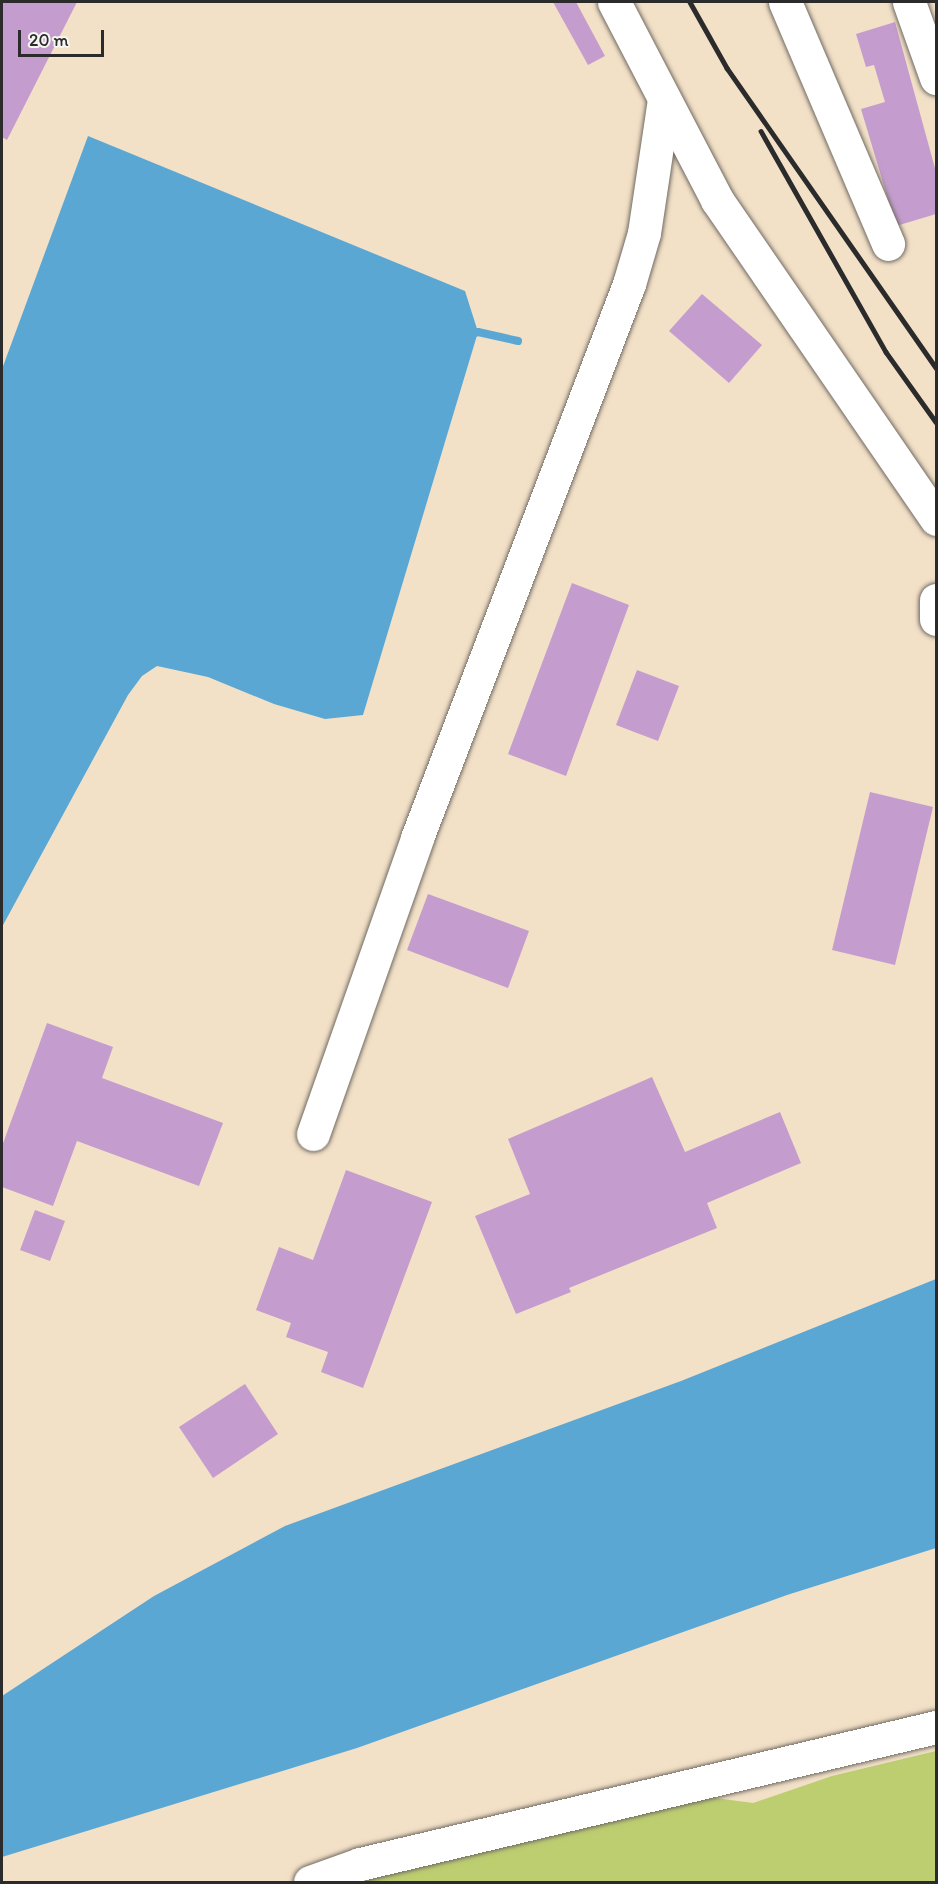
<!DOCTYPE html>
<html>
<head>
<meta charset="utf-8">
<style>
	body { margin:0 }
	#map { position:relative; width:938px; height:1884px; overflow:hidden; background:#f2e0c7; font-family:Itim,sans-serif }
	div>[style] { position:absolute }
	.green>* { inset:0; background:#bdce71 }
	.water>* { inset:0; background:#5ba7d4 }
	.stream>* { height:8px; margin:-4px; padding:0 4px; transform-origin:4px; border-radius:4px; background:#5ba7d4 }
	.building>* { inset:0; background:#c49dce }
	.roads { filter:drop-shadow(0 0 2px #716a62) drop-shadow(0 0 2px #716a62) }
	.minor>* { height:33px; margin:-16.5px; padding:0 16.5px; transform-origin:16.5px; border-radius:16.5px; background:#fff }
	.rail>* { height:4.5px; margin:-2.25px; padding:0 2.25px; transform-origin:2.25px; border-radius:2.25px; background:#2b2b2b }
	span { translate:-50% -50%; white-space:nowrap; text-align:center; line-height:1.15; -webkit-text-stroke:5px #f6f6f2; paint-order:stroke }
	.frame { position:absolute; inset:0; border:3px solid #2b2b2b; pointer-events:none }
	.scale { position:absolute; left:18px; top:30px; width:86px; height:27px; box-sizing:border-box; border:3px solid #2b2b2b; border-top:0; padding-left:8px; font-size:18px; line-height:21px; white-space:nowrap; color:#2b2b2b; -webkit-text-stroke:4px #f6f6f2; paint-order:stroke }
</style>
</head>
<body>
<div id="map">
	<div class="green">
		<div style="clip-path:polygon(936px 1751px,936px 1882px,336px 1882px,655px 1790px,753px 1803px,832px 1776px)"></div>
	</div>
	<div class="water">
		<div style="clip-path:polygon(88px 136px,465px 291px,478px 332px,363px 715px,325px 719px,274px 704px,208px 677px,157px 666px,142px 676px,128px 695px,2px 927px,2px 369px)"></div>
		<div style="clip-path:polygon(936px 1279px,936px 1548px,787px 1595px,357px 1748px,2px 1857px,2px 1696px,154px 1596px,285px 1526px,681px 1381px)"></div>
	</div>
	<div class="stream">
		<div style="left:469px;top:335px;width:9px;rotate:-18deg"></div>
		<div style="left:478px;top:332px;width:41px;rotate:12.7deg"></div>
	</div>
	<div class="building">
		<div style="clip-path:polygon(2px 2px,77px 2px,7px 140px,2px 137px)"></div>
		<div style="clip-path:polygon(553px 2px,576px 2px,605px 56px,588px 65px)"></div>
		<div style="clip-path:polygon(895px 22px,936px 172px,936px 214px,896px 226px,861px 109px,885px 102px,874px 65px,866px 67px,856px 34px)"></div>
		<div style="clip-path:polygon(702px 294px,762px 345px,729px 383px,669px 331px)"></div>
		<div style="clip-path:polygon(572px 583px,629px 605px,566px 776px,508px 754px)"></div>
		<div style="clip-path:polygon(637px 670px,679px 686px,658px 741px,616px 725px)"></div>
		<div style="clip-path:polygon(870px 792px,933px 807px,895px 965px,832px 950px)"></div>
		<div style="clip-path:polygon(428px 894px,529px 931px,508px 988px,407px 950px)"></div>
		<div style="clip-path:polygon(47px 1023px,113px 1047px,102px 1078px,223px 1123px,199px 1186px,77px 1141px,53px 1206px,2px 1187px,2px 1146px)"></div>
		<div style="clip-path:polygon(652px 1077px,685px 1152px,780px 1112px,801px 1163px,707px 1203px,717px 1228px,569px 1288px,571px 1292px,516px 1314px,475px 1216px,530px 1194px,508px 1139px)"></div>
		<div style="clip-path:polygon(346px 1170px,432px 1202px,363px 1388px,321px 1372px,328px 1352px,286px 1337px,291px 1323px,256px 1310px,279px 1247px,313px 1260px)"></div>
		<div style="clip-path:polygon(35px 1210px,65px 1221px,50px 1261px,20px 1250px)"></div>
		<div style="clip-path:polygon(245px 1384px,278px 1434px,213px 1478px,179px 1427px)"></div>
	</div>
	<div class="roads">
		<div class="minor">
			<div style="left:614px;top:2px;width:223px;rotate:62.5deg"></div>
			<div style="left:717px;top:200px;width:387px;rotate:55.5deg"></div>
			<div style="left:785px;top:2px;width:263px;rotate:66.9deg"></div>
			<div style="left:909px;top:2px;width:81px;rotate:70.4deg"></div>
			<div style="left:936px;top:600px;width:19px;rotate:90deg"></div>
			<div style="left:313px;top:1134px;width:314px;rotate:-70.6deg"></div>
			<div style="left:417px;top:838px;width:593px;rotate:-69.06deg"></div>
			<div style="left:629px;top:284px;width:53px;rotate:-73.6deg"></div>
			<div style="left:644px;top:233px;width:135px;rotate:-81.5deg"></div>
			<div style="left:310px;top:1882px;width:53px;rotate:-19.8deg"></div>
			<div style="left:360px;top:1864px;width:592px;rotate:-13.38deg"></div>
		</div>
	</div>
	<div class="rail">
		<div style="left:690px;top:2px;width:76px;rotate:60.7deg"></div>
		<div style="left:727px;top:68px;width:366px;rotate:55.1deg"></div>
		<div style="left:761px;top:131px;width:254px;rotate:60.5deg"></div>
		<div style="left:886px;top:352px;width:86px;rotate:54.5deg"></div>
	</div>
	<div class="frame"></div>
	<div class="scale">20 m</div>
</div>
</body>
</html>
